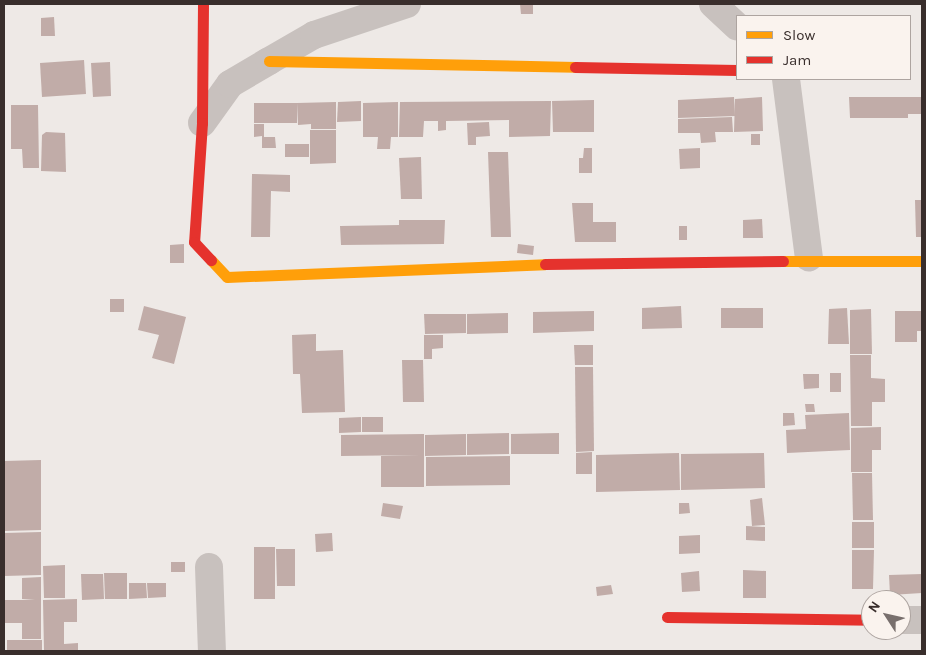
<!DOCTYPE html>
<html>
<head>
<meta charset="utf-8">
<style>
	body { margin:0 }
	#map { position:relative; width:926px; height:655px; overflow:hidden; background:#eee9e6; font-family:Karla,sans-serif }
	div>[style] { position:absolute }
	.building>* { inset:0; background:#c1aca8 }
	.street>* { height:28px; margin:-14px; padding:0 14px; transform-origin:14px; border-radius:14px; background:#c8c1be }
	.slow>* { height:11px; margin:-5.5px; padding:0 5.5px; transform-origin:5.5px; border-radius:5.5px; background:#ff9f0a }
	.jam>* { height:11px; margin:-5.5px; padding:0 5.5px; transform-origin:5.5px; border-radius:5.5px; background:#e5322d }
	span { translate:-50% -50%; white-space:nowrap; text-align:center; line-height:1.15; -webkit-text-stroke:4px #faf3ee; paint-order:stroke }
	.frame { position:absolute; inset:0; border:5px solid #392e2c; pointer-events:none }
	.legend { position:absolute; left:736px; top:15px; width:175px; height:65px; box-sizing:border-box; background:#faf3ee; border:1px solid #ada4a0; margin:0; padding:6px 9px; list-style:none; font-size:15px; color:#392e2c }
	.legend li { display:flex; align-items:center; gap:10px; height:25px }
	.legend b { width:25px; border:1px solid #ada4a0 }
	.north { position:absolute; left:861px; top:590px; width:50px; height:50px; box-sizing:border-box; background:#faf3ee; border:1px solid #ada4a0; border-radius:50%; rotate:305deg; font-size:14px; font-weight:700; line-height:20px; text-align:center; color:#392e2c }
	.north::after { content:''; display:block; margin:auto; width:18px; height:22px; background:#786f6d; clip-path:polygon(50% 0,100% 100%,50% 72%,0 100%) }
</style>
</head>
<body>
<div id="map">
	<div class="building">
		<div style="clip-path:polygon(520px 4px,533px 4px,533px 14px,521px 14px)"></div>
		<div style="clip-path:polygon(54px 17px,55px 36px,41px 36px,41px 18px)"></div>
		<div style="clip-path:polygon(84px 60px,86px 94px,42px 97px,40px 63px)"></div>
		<div style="clip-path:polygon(110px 62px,111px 96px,93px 97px,91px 63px)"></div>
		<div style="clip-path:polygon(734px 97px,735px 116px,678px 118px,678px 100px)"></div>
		<div style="clip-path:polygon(762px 97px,763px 131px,734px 132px,735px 99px)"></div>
		<div style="clip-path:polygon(849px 97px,922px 97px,922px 114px,908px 114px,908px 118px,850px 118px)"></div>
		<div style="clip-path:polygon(594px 100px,594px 132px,553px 132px,552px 101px)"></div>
		<div style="clip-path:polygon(361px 101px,361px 121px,337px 122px,338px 102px)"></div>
		<div style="clip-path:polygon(551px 101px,550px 136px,509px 137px,509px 120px,446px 121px,446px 130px,438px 131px,438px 121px,424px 121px,423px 137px,399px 137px,400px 102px)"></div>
		<div style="clip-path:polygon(336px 102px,336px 129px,311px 129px,311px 124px,298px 125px,297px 103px)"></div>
		<div style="clip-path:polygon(398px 102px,398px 137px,391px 137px,390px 149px,377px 149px,378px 137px,363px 137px,363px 103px)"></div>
		<div style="clip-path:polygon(254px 103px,297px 103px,297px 123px,254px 123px)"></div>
		<div style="clip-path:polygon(11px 105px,38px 105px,39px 168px,23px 168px,22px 149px,11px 149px)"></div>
		<div style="clip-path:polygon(732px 117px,733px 132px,715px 132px,716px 142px,701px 143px,700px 133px,678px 133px,678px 119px)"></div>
		<div style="clip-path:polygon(489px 122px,490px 136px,476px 137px,476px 145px,468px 145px,467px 123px)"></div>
		<div style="clip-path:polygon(254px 124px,264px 124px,264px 137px,275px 137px,276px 148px,262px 148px,262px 136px,254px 137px)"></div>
		<div style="clip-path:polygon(310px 130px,336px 130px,336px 163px,310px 164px)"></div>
		<div style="clip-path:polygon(46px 132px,65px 133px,66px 172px,41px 171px,42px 135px)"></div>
		<div style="clip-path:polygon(751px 134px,760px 134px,760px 145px,751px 145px)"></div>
		<div style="clip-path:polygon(285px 144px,309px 144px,309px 157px,285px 157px)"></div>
		<div style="clip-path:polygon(584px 148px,592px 148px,592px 173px,579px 173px,579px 158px,583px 158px)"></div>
		<div style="clip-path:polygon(700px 148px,700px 168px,680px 169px,679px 149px)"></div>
		<div style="clip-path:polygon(488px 152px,508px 152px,511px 237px,491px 237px)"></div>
		<div style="clip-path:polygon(421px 157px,422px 199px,401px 199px,399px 158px)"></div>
		<div style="clip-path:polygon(252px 174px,290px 175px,290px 192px,271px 191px,270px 237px,251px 237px)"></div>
		<div style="clip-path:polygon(915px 200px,922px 200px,922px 237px,916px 237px)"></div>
		<div style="clip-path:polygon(572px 203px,593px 203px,593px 222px,616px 222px,616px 242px,575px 242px)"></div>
		<div style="clip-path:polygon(762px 219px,763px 238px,743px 238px,743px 220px)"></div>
		<div style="clip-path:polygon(399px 220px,445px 220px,444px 244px,341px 245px,340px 226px,399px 225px)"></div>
		<div style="clip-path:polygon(679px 226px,687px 226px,687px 240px,679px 240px)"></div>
		<div style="clip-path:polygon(184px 244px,184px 263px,170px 263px,170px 245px)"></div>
		<div style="clip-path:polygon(518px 244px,534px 246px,533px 255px,517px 253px)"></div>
		<div style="clip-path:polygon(110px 299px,124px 299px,124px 312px,110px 312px)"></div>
		<div style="clip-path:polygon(144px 306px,186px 317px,174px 364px,152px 358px,159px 335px,138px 330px)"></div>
		<div style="clip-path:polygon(681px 306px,682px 328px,642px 329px,642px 308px)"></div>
		<div style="clip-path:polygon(721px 308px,763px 308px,763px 328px,721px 328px)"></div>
		<div style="clip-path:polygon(847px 308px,849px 344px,828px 344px,829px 309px)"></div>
		<div style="clip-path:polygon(871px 309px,872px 354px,850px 354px,850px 310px)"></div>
		<div style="clip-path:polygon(594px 311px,594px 331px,533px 333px,533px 312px)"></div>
		<div style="clip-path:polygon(895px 311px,922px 311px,922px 331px,917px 331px,917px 342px,895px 342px)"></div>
		<div style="clip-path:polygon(508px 313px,508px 333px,467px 334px,467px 314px)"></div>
		<div style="clip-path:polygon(424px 314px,466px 314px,466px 333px,425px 334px)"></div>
		<div style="clip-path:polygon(316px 334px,316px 351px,343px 350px,345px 412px,302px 413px,300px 374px,293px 374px,292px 335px)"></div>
		<div style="clip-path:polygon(424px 335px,443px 335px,443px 348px,432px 349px,432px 359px,424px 359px)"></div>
		<div style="clip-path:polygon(574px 345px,593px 345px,593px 365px,575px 365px)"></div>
		<div style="clip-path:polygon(850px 355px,871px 355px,871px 378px,885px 379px,885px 402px,872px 402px,872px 426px,851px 426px)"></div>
		<div style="clip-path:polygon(402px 360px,423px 360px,424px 402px,403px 402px)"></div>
		<div style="clip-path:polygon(575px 367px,593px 367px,594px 451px,576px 452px)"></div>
		<div style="clip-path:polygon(830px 373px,841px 373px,841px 392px,830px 392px)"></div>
		<div style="clip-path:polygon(803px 374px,819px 374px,819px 388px,804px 389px)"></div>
		<div style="clip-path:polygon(805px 404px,814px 404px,815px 412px,806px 412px)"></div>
		<div style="clip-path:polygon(783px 413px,794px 413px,795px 425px,783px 426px)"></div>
		<div style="clip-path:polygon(849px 413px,850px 450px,787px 453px,786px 430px,806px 429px,805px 415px)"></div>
		<div style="clip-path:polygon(361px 417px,361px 432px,339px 433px,339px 418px)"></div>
		<div style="clip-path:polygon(362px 417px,383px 417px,383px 432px,362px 432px)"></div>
		<div style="clip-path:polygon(881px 427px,881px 450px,872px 450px,872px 472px,851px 472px,851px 428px)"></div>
		<div style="clip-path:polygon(509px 433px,509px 454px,467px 455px,467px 434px)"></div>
		<div style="clip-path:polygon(559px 433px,559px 454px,511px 454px,511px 434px)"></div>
		<div style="clip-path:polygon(424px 434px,424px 487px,381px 487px,381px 456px,421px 455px,341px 456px,341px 435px)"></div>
		<div style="clip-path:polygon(466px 434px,466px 455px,425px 456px,425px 435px)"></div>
		<div style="clip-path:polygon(592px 452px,592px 474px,576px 474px,576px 453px)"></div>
		<div style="clip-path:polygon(679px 453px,680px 490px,596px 492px,596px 455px)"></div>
		<div style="clip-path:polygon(764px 453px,765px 488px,681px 490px,681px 454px)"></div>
		<div style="clip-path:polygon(510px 456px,510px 485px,426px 486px,426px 457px)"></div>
		<div style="clip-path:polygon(41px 460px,41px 530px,4px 531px,4px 461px)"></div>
		<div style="clip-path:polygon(852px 473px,872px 473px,873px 520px,853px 520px)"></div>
		<div style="clip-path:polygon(762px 498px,765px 525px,752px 526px,750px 500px)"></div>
		<div style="clip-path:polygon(383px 503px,403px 506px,400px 519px,381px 516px)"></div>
		<div style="clip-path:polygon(679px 503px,689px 503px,690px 513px,679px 514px)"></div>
		<div style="clip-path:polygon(852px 522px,874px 522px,874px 548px,852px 548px)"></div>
		<div style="clip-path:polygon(746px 526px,765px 527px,765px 541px,746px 540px)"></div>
		<div style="clip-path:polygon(41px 532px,41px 575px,4px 576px,4px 533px)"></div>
		<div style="clip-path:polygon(332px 533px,333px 551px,316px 552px,315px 534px)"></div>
		<div style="clip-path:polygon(700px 535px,700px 553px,679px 554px,679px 536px)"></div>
		<div style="clip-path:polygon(254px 547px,275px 547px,275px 599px,254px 599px)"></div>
		<div style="clip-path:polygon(276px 549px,295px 549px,295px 586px,277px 586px)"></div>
		<div style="clip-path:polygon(852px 550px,874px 550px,873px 589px,852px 589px)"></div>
		<div style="clip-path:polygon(171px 562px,185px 562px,185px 572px,171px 572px)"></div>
		<div style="clip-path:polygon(65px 565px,65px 598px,44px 598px,43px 566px)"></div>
		<div style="clip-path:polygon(743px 570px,766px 571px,766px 598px,743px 598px)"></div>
		<div style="clip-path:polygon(699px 571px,700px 591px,682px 592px,681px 573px)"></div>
		<div style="clip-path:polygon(104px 573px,127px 573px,127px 599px,105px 599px)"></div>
		<div style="clip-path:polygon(81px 574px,103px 574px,104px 599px,82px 600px)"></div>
		<div style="clip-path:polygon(922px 574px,922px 593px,890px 595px,889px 575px)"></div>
		<div style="clip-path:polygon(41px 577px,41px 639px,22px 639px,22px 623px,5px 623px,4px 600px,35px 600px,22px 599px,22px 578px)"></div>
		<div style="clip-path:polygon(129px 583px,146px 583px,147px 598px,129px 599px)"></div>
		<div style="clip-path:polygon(147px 583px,166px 583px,166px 597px,148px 598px)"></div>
		<div style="clip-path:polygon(611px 585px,613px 594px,597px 596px,596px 587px)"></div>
		<div style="clip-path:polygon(77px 599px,77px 622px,64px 622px,64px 644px,78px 643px,78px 651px,44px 651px,43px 600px)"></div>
		<div style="clip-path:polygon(7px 640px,42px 640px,42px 651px,7px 651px)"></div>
	</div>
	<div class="street">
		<div style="left:713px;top:4px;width:33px;rotate:43deg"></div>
		<div style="left:786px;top:79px;width:180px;rotate:82.7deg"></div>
		<div style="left:202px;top:123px;width:48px;rotate:-54.3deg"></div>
		<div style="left:230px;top:84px;width:45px;rotate:-30.5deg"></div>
		<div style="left:269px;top:61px;width:52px;rotate:-30deg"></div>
		<div style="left:314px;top:35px;width:98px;rotate:-18.4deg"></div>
		<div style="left:209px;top:567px;width:84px;rotate:88deg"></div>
		<div style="left:901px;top:620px;width:21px"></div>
	</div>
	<div class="slow">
		<div style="left:269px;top:61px;width:306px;rotate:1.1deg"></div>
		<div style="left:211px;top:260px;width:23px;rotate:47deg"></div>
		<div style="left:227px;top:277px;width:318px;rotate:-2.3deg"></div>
		<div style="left:783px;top:261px;width:139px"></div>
	</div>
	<div class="jam">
		<div style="left:203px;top:4px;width:119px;rotate:90.5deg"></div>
		<div style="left:202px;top:123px;width:119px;rotate:93.8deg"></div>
		<div style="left:194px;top:242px;width:25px;rotate:47deg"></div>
		<div style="left:575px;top:67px;width:162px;rotate:1.1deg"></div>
		<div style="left:545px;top:264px;width:238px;rotate:-0.7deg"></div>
		<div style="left:667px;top:617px;width:204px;rotate:0.8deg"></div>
	</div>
	<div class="frame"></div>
	<ul class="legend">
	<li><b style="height:6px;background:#ff9f0a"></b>Slow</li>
	<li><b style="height:6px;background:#e5322d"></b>Jam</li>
	</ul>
	<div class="north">N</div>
</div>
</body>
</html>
